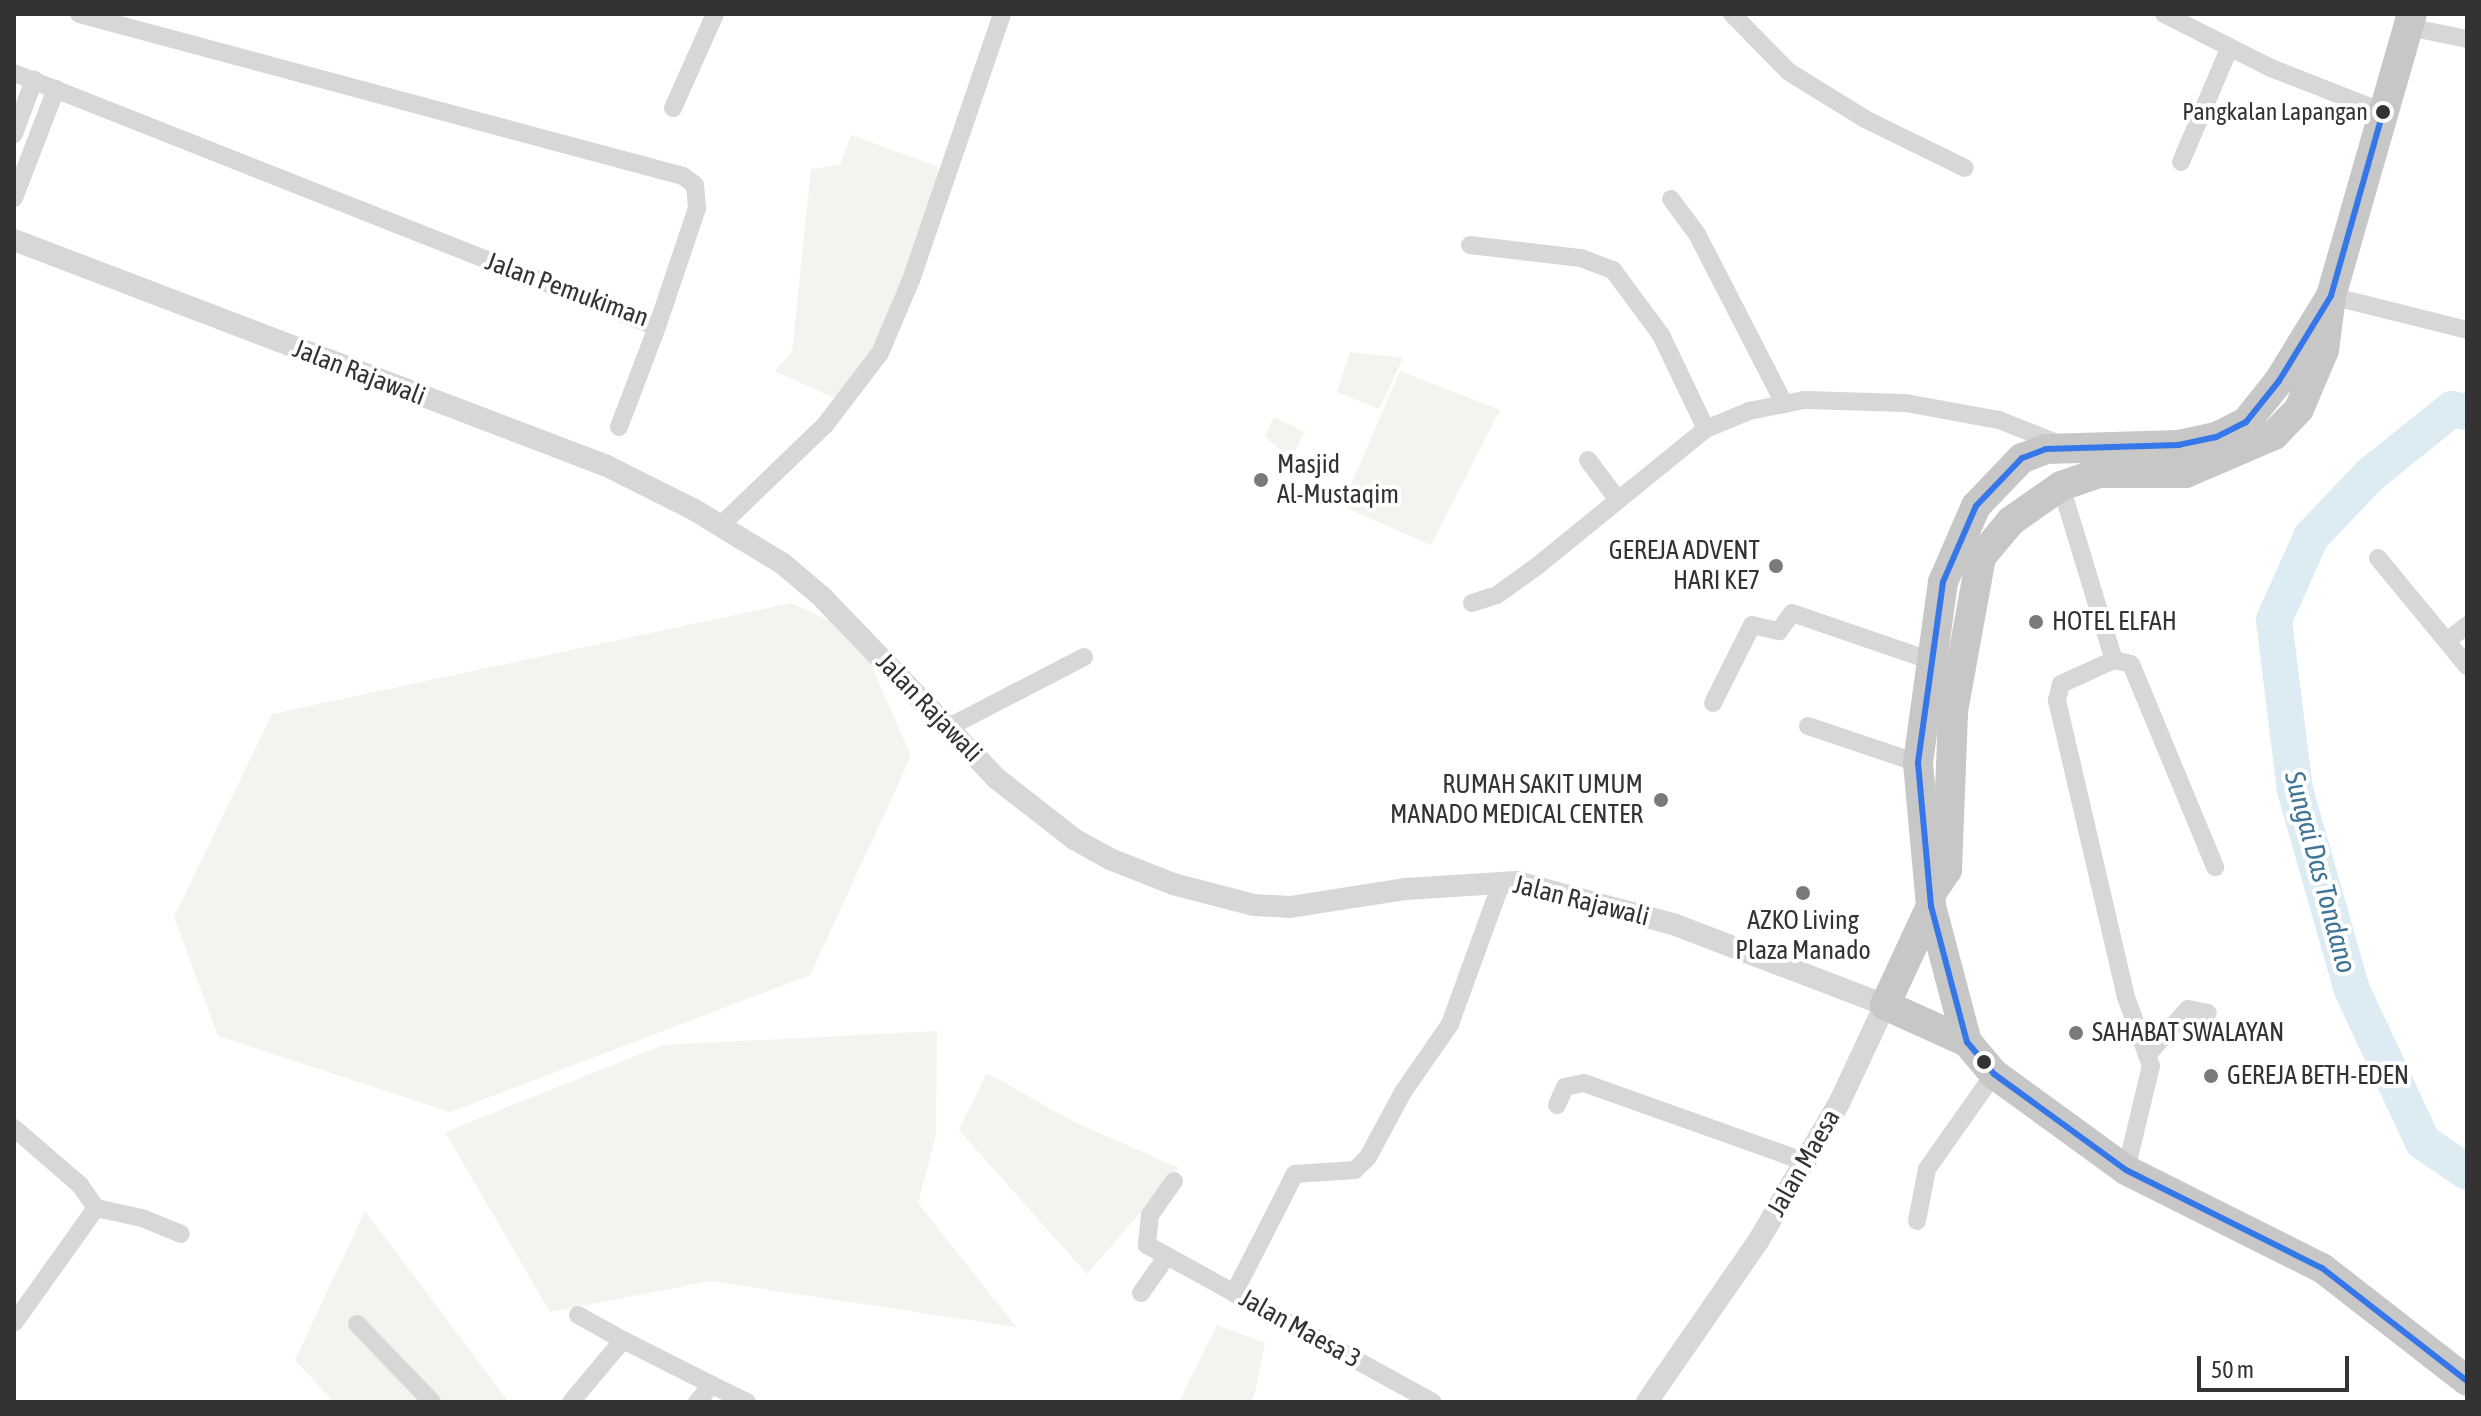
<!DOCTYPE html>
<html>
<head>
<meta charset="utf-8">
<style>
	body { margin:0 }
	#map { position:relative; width:2481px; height:1416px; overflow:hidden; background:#fff; font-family:"Asap Condensed",sans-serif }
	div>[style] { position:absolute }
	.green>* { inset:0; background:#f1f5ed }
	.river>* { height:36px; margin:-18px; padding:0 18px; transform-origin:18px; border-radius:18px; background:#ddebf3 }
	.minor>* { height:18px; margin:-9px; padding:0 9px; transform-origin:9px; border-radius:9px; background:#d7d7d7 }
	.tertiary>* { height:22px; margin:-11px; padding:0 11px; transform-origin:11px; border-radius:11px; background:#d7d7d7 }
	.trunk>* { height:30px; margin:-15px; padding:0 15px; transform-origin:15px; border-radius:15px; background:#c7c7c7 }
	.bus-1>* { height:6px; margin:-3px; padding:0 3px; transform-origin:3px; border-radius:3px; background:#3577e9 }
	.dots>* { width:22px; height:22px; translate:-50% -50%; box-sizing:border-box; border:4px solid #fff; border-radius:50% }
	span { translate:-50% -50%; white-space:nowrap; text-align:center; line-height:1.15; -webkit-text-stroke:8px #fff; paint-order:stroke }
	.bus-label { font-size:24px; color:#333 }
	.right { translate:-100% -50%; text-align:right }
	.street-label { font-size:26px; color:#333 }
	.poi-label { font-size:26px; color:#333 }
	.left { translate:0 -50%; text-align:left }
	.water-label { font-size:28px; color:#3f7597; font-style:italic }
	.frame { position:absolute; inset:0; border:16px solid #333; pointer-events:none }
	.scale { position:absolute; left:2197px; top:1356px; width:152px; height:36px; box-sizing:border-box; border:4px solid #333; border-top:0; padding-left:10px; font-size:24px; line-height:28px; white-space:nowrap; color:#333; -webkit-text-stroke:6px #fff; paint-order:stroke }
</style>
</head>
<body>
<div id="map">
	<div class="green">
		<div style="clip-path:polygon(851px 135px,936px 166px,941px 177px,877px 350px,841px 401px,775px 371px,792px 352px,811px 169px,840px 165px)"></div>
		<div style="clip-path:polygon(1350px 352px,1403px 358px,1379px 409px,1337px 392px)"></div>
		<div style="clip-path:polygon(1400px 371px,1500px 410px,1431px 545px,1342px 506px)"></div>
		<div style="clip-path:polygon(1274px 417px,1305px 432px,1290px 460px,1265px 436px)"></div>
		<div style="clip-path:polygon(791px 603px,857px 633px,911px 756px,810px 975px,450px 1112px,218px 1036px,174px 917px,272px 714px)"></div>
		<div style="clip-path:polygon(937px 1031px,936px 1135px,918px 1203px,1016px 1327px,710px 1281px,550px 1312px,445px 1132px,663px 1045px)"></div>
		<div style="clip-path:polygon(987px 1073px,1074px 1122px,1179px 1168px,1087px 1274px,959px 1130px)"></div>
		<div style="clip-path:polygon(365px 1211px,509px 1402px,334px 1402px,295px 1360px)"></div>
		<div style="clip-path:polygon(1217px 1325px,1265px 1343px,1254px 1397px,1249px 1402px,1179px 1402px)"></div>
	</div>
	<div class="river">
		<div style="left:2467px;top:412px;width:15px;rotate:-169deg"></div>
		<div style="left:2452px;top:409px;width:105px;rotate:141.2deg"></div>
		<div style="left:2370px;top:475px;width:86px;rotate:133.6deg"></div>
		<div style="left:2311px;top:537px;width:91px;rotate:114deg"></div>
		<div style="left:2274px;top:620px;width:171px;rotate:83deg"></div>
		<div style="left:2295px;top:790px;width:208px;rotate:74.1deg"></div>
		<div style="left:2352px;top:990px;width:168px;rotate:65deg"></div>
		<div style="left:2423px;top:1142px;width:53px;rotate:34.3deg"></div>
	</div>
	<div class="minor">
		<div style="left:1732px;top:14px;width:81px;rotate:45.5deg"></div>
		<div style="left:1789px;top:72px;width:89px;rotate:31.7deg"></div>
		<div style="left:1865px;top:119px;width:111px;rotate:26.1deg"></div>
		<div style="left:2164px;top:14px;width:120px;rotate:26.8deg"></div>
		<div style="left:2271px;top:68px;width:120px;rotate:21.4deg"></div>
		<div style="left:2409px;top:27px;width:59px;rotate:11.7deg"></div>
		<div style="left:14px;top:73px;width:691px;rotate:21.56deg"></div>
		<div style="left:657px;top:327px;width:126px;rotate:-71.4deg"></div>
		<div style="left:697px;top:208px;width:23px;rotate:-95deg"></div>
		<div style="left:695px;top:185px;width:15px;rotate:-143deg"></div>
		<div style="left:683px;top:176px;width:625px;rotate:-164.99deg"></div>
		<div style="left:673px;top:108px;width:103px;rotate:-65.9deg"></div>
		<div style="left:14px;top:134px;width:58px;rotate:-69.7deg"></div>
		<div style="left:2181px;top:162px;width:123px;rotate:-67deg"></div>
		<div style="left:14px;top:198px;width:117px;rotate:-68.9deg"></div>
		<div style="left:1671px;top:199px;width:44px;rotate:53.4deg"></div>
		<div style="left:1697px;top:234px;width:190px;rotate:62.8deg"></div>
		<div style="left:1470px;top:245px;width:112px;rotate:6.7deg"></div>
		<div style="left:1581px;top:258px;width:34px;rotate:21deg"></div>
		<div style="left:1613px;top:270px;width:81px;rotate:53.6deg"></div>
		<div style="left:1661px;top:335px;width:104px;rotate:64.4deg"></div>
		<div style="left:2331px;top:296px;width:140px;rotate:14deg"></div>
		<div style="left:619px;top:427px;width:107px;rotate:-69.2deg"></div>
		<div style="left:1588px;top:460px;width:50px;rotate:53.1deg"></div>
		<div style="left:2061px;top:486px;width:182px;rotate:73.1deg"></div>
		<div style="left:721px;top:525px;width:144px;rotate:-43.9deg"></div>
		<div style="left:825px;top:425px;width:91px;rotate:-52.6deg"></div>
		<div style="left:880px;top:353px;width:79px;rotate:-67deg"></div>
		<div style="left:911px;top:280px;width:281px;rotate:-71.1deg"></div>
		<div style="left:2378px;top:558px;width:140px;rotate:50.5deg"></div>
		<div style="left:1472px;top:603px;width:26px;rotate:-18deg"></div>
		<div style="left:1497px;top:595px;width:48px;rotate:-35.7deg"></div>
		<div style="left:1536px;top:567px;width:219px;rotate:-39.1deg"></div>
		<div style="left:1706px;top:429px;width:47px;rotate:-22.7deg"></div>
		<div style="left:1749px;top:411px;width:56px;rotate:-11.3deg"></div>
		<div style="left:1804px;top:400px;width:102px;rotate:1.7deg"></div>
		<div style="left:1906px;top:403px;width:95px;rotate:10.4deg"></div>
		<div style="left:1999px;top:420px;width:68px;rotate:21.6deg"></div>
		<div style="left:2448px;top:640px;width:24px;rotate:-38deg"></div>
		<div style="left:1713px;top:703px;width:87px;rotate:-63.4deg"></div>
		<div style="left:1752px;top:625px;width:28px;rotate:13deg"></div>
		<div style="left:1779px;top:631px;width:22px;rotate:-54deg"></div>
		<div style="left:1792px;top:613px;width:148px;rotate:18.9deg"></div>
		<div style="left:1808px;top:726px;width:116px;rotate:18.6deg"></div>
		<div style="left:949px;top:727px;width:152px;rotate:-27.4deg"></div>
		<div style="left:2148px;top:1054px;width:60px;rotate:-48.4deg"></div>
		<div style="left:2188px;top:1009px;width:20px;rotate:11deg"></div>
		<div style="left:1557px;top:1105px;width:20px;rotate:-66deg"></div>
		<div style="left:1565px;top:1087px;width:19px;rotate:-12deg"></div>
		<div style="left:1584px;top:1083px;width:236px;rotate:19.6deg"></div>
		<div style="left:14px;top:1128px;width:87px;rotate:40.8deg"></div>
		<div style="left:80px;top:1185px;width:28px;rotate:55deg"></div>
		<div style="left:96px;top:1208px;width:141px;rotate:125.5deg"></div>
		<div style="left:2126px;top:1170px;width:107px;rotate:-76.5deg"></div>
		<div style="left:2151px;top:1066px;width:73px;rotate:-109.9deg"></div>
		<div style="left:2126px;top:997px;width:305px;rotate:-103.1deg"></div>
		<div style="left:2057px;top:700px;width:16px;rotate:-76deg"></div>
		<div style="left:2061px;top:684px;width:58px;rotate:-24.4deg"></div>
		<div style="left:2114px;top:660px;width:17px;rotate:13deg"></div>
		<div style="left:2131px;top:664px;width:220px;rotate:67.5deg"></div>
		<div style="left:1174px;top:1181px;width:42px;rotate:125.2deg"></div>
		<div style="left:1150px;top:1215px;width:30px;rotate:96deg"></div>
		<div style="left:1147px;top:1245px;width:326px;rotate:28.8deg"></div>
		<div style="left:96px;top:1208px;width:47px;rotate:12.3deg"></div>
		<div style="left:142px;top:1218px;width:42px;rotate:22.3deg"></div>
		<div style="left:1917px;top:1221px;width:53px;rotate:-79.1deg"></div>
		<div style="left:1927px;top:1169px;width:116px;rotate:-54.8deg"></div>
		<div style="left:1141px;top:1293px;width:45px;rotate:-54.9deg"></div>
		<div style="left:1234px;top:1293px;width:134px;rotate:-62.9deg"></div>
		<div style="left:1295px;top:1174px;width:60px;rotate:-3.8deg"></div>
		<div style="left:1355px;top:1170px;width:18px;rotate:-45deg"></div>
		<div style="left:1368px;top:1157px;width:74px;rotate:-61.7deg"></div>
		<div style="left:1403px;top:1092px;width:83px;rotate:-55.3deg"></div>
		<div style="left:1450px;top:1024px;width:152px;rotate:-70deg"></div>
		<div style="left:578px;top:1315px;width:51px;rotate:29.1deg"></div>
		<div style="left:357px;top:1324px;width:108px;rotate:46.1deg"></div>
		<div style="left:571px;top:1402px;width:81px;rotate:-50deg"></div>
		<div style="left:623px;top:1340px;width:100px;rotate:26.8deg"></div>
		<div style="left:697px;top:1402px;width:23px;rotate:-49deg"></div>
		<div style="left:712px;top:1385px;width:39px;rotate:26deg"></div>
	</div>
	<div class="tertiary">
		<div style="left:14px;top:240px;width:635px;rotate:20.86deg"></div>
		<div style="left:607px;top:466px;width:96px;rotate:26.6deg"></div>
		<div style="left:693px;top:509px;width:105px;rotate:31.4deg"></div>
		<div style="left:783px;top:564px;width:51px;rotate:40.2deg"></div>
		<div style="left:822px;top:597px;width:251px;rotate:46.1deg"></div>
		<div style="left:996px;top:778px;width:99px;rotate:38deg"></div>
		<div style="left:1074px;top:839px;width:41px;rotate:29.1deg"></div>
		<div style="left:1110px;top:859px;width:68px;rotate:21.6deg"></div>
		<div style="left:1173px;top:884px;width:84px;rotate:14.5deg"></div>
		<div style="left:1254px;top:905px;width:36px;rotate:3deg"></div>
		<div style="left:1290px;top:907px;width:116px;rotate:-8.9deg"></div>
		<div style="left:1405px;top:889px;width:112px;rotate:-3.6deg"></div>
		<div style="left:1517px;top:882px;width:162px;rotate:15.1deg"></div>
		<div style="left:1673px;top:924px;width:227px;rotate:20.9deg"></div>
		<div style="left:1885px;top:1005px;width:108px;rotate:115.1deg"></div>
		<div style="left:1839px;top:1103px;width:159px;rotate:120.3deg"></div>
		<div style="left:1759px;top:1240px;width:197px;rotate:124.7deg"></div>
	</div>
	<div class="trunk">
		<div style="left:2331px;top:296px;width:100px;rotate:121.5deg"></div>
		<div style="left:2279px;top:381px;width:53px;rotate:128.8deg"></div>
		<div style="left:2246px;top:422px;width:34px;rotate:153deg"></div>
		<div style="left:2216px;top:437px;width:38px;rotate:168deg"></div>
		<div style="left:2179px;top:445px;width:133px;rotate:178.3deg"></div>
		<div style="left:2046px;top:449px;width:26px;rotate:159deg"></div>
		<div style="left:2022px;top:458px;width:66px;rotate:133.8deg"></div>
		<div style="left:1976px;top:506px;width:83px;rotate:113.5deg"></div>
		<div style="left:1943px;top:582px;width:183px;rotate:97.9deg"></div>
		<div style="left:1918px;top:763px;width:144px;rotate:84.8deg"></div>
		<div style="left:1931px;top:906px;width:141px;rotate:75.2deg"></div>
		<div style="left:1967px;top:1042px;width:42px;rotate:49.8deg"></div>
		<div style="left:1994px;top:1074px;width:163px;rotate:36deg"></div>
		<div style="left:2126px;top:1170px;width:219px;rotate:26.6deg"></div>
		<div style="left:2322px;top:1268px;width:184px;rotate:37.9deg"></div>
		<div style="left:1932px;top:892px;width:27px;rotate:-56deg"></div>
		<div style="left:1947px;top:870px;width:159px;rotate:-87.8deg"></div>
		<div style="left:1953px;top:711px;width:157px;rotate:-79.7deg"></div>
		<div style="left:1981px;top:557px;width:47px;rotate:-50.2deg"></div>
		<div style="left:2011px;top:521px;width:61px;rotate:-35deg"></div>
		<div style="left:2061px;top:486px;width:40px;rotate:-18.9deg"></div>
		<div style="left:2099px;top:473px;width:87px"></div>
		<div style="left:2186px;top:473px;width:96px;rotate:-23.4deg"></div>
		<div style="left:2274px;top:435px;width:36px;rotate:-46deg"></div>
		<div style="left:2299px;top:409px;width:64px;rotate:-67deg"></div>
		<div style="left:2324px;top:350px;width:54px;rotate:-82.6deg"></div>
		<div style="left:2331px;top:296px;width:293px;rotate:-74deg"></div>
		<div style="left:1931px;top:906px;width:109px;rotate:114.9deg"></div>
		<div style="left:1885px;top:1005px;width:90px;rotate:24.3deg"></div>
	</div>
	<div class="bus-1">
		<div style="left:2383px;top:112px;width:191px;rotate:105.8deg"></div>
		<div style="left:2331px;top:296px;width:100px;rotate:121.5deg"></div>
		<div style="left:2279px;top:381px;width:53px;rotate:128.8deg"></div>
		<div style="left:2246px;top:422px;width:34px;rotate:153deg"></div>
		<div style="left:2216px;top:437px;width:38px;rotate:168deg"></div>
		<div style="left:2179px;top:445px;width:133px;rotate:178.3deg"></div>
		<div style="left:2046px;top:449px;width:26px;rotate:159deg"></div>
		<div style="left:2022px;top:458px;width:66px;rotate:133.8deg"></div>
		<div style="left:1976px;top:506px;width:83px;rotate:113.5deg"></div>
		<div style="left:1943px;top:582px;width:183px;rotate:97.9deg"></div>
		<div style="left:1918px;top:763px;width:144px;rotate:84.8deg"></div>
		<div style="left:1931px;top:906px;width:141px;rotate:75.2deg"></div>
		<div style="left:1967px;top:1042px;width:42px;rotate:49.8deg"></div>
		<div style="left:1994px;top:1074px;width:163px;rotate:36deg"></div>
		<div style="left:2126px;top:1170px;width:219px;rotate:26.6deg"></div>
		<div style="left:2322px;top:1268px;width:184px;rotate:37.9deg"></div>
	</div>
	<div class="dots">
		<div style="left:2383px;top:112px;background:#333"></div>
		<div style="left:1261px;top:480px;background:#7a7a7a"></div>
		<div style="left:1776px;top:566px;background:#7a7a7a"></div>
		<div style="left:2036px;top:622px;background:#7a7a7a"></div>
		<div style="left:1661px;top:800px;background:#7a7a7a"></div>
		<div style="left:1803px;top:893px;background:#7a7a7a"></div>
		<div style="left:2076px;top:1033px;background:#7a7a7a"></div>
		<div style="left:1984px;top:1062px;background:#333"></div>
		<div style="left:2211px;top:1076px;background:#7a7a7a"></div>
	</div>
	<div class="bus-label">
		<span class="right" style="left:2368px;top:112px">Pangkalan Lapangan</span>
	</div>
	<div class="street-label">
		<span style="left:567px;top:290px;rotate:20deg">Jalan Pemukiman</span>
		<span style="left:359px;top:373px;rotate:21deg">Jalan Rajawali</span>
		<span style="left:929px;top:708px;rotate:46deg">Jalan Rajawali</span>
		<span style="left:1581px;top:901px;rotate:14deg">Jalan Rajawali</span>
		<span style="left:1804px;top:1163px;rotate:-60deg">Jalan Maesa</span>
		<span style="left:1300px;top:1329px;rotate:29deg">Jalan Maesa 3</span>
	</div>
	<div class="poi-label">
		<span class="left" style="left:1277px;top:480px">Masjid<br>Al-Mustaqim</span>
		<span class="right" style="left:1760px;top:566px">GEREJA ADVENT<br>HARI KE7</span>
		<span class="left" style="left:2052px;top:622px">HOTEL ELFAH</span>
		<span class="right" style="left:1643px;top:800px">RUMAH SAKIT UMUM<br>MANADO MEDICAL CENTER</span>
		<span style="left:1803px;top:936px">AZKO Living<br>Plaza Manado</span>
		<span class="left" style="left:2092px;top:1033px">SAHABAT SWALAYAN</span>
		<span class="left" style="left:2227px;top:1076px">GEREJA BETH-EDEN</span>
	</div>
	<div class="water-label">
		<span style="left:2321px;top:872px;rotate:75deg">Sungai Das Tondano</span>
	</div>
	<div class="frame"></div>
	<div class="scale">50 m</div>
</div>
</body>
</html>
